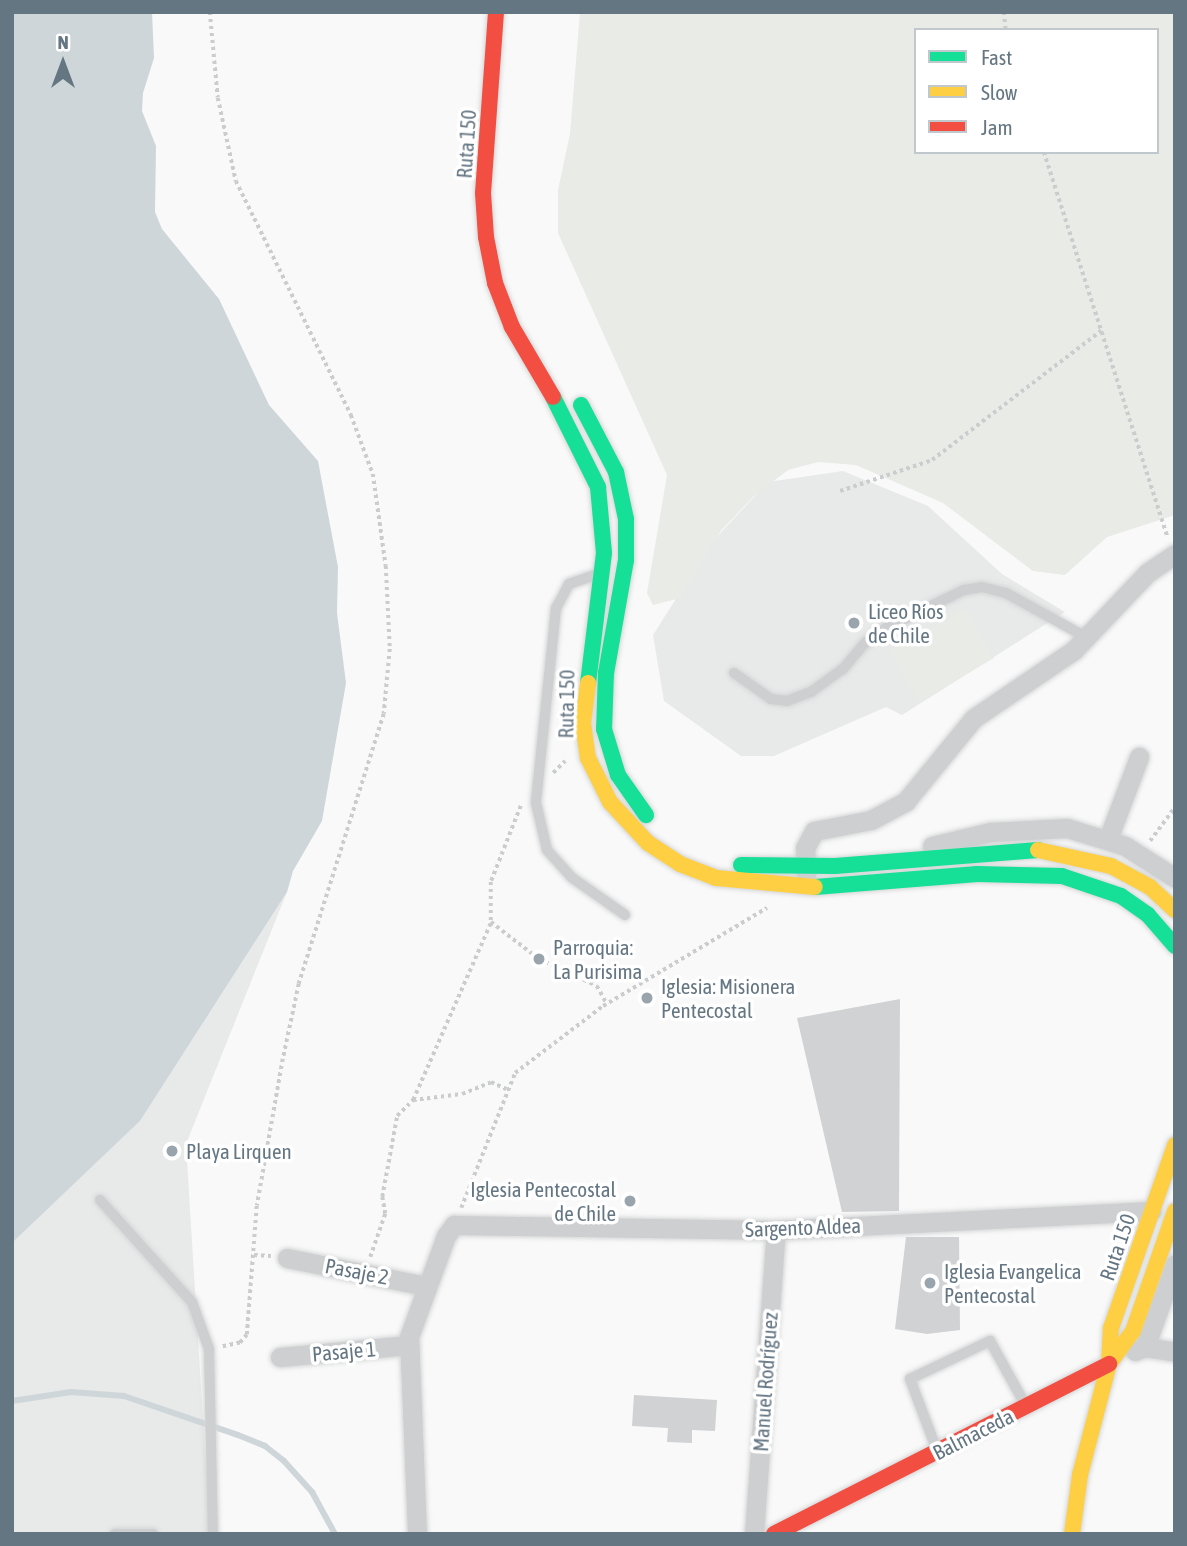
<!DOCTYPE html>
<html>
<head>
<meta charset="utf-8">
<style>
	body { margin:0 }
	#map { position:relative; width:1187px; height:1546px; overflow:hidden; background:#f9f9f9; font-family:"Asap Condensed",sans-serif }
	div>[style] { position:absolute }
	.built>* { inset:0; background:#e8e9e9 }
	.green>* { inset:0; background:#e8ebe6 }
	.water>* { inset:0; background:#ced6d9 }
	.stream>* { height:6px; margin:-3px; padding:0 3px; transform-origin:3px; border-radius:3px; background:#ced6d9 }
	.building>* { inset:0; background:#d0d2d3 }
	.path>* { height:3.5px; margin-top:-1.75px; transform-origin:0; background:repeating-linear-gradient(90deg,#cbcccd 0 3.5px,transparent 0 7px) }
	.roads { filter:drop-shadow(0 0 2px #d5d6d7) drop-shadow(0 0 2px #d5d6d7) }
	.lane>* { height:10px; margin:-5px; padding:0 5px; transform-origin:5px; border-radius:5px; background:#cecfd0 }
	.street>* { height:19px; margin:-9.5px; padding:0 9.5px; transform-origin:9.5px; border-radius:9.5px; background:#cecfd0 }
	.fast>* { height:16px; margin:-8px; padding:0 8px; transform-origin:8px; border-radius:8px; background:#16e098 }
	.slow>* { height:16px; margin:-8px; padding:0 8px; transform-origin:8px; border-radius:8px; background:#ffcf43 }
	.jam>* { height:16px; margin:-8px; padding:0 8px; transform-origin:8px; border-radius:8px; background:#f24e42 }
	.dots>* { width:19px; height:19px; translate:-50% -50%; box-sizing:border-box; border:4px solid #fff; border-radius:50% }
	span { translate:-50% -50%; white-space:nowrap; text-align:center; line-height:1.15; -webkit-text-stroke:7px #fff; paint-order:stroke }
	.street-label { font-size:21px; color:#657683 }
	.poi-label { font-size:21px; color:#657683 }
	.left { translate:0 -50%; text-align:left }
	.right { translate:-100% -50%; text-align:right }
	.frame { position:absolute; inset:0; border:14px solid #657683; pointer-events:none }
	.legend { position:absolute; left:914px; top:28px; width:245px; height:126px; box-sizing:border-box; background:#fff; border:2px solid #c1c8cd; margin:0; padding:9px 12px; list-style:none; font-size:21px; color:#657683 }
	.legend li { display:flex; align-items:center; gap:14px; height:35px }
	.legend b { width:35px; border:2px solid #c1c8cd }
	.north { position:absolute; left:28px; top:28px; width:70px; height:70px; -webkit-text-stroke:5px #fff; paint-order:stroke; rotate:0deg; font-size:19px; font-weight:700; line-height:28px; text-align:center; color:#657683 }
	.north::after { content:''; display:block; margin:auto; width:24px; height:32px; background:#657683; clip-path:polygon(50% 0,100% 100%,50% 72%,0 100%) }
</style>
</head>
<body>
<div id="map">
	<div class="built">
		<div style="clip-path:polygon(843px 471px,928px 506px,1002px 574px,1065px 612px,902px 715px,886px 707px,774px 756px,741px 756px,664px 701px,653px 635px,712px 542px,768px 482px)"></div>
		<div style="clip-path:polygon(287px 892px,186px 1144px,210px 1534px,12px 1534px,12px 1243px,140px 1121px)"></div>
	</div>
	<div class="green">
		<div style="clip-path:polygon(evenodd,580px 12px,1175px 12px,1175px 515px,1107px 537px,1065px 575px,1033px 571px,943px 503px,856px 465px,818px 462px,788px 470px,753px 497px,720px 532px,680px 598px,653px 605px,647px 593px,667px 475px,558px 233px,558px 190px,570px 134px,580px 12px,916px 30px,1157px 30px,1157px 152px,916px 152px,916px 30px)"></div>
		<div style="clip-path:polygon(965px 608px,994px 658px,919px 702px,890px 651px)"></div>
	</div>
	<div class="water">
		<div style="clip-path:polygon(12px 12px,152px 12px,154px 58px,143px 93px,142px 111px,156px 146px,155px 212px,162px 229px,219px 299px,269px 405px,318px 461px,338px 567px,337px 613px,346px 683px,322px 821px,293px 871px,287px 892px,140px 1121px,12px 1243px)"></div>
	</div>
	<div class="stream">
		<div style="left:12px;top:1401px;width:60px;rotate:-8.7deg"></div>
		<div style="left:71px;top:1392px;width:53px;rotate:4.3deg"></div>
		<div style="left:124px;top:1396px;width:120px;rotate:18.9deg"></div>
		<div style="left:238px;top:1435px;width:29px;rotate:22deg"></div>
		<div style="left:265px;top:1446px;width:24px;rotate:38deg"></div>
		<div style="left:284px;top:1461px;width:42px;rotate:47.9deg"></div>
		<div style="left:312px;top:1492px;width:48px;rotate:61.3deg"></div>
	</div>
	<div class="building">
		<div style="clip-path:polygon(900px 999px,899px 1211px,842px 1212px,797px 1018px)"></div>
		<div style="clip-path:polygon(906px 1237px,959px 1237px,960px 1330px,927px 1334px,895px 1329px)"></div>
		<div style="clip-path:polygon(634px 1395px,717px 1400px,715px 1431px,692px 1430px,692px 1443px,667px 1442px,668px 1428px,632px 1426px)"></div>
	</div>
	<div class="path">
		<div style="left:210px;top:12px;width:86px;rotate:84.7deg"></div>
		<div style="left:218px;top:98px;width:85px;rotate:77.8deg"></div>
		<div style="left:236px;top:181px;width:261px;rotate:63.8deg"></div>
		<div style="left:351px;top:415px;width:63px;rotate:69.6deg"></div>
		<div style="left:373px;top:474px;width:93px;rotate:82deg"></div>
		<div style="left:386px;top:566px;width:83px;rotate:87.2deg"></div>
		<div style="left:390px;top:649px;width:65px;rotate:95.3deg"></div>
		<div style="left:384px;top:714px;width:283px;rotate:107.5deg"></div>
		<div style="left:299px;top:984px;width:77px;rotate:102deg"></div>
		<div style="left:283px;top:1059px;width:149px;rotate:100deg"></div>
		<div style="left:257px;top:1206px;width:129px;rotate:94.4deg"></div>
		<div style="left:247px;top:1335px;width:11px;rotate:131deg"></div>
		<div style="left:240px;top:1343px;width:19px;rotate:168deg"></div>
		<div style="left:1004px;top:12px;width:18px;rotate:84deg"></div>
		<div style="left:1044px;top:152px;width:406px;rotate:72.2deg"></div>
		<div style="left:840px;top:491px;width:97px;rotate:-18.6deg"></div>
		<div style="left:932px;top:460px;width:213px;rotate:-37.4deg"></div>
		<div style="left:553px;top:773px;width:17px;rotate:-45deg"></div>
		<div style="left:521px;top:806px;width:82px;rotate:111.5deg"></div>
		<div style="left:491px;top:882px;width:40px;rotate:90deg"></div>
		<div style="left:491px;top:922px;width:61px;rotate:37.6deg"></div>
		<div style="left:539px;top:959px;width:64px;rotate:25deg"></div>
		<div style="left:597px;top:986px;width:21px;rotate:61deg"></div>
		<div style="left:1150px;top:841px;width:42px;rotate:-53.7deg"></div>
		<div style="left:413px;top:1100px;width:49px;rotate:-7deg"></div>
		<div style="left:462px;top:1094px;width:31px;rotate:-22deg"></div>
		<div style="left:491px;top:1082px;width:17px;rotate:25deg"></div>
		<div style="left:461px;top:1208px;width:145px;rotate:-68.2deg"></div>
		<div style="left:515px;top:1073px;width:111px;rotate:-37.3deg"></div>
		<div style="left:603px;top:1006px;width:191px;rotate:-30.9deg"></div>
		<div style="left:254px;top:1255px;width:17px;rotate:3deg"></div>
		<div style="left:370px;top:1257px;width:46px;rotate:-70.8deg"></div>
		<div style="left:385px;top:1214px;width:17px;rotate:-100deg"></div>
		<div style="left:382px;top:1197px;width:82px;rotate:-79.5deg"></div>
		<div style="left:397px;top:1116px;width:23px;rotate:-45deg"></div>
		<div style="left:413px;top:1100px;width:194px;rotate:-66.3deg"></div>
	</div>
	<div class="roads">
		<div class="lane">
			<div style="left:598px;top:574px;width:31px;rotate:161deg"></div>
			<div style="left:569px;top:584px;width:27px;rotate:118deg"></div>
			<div style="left:556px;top:608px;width:196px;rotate:95.9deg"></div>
			<div style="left:536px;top:803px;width:48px;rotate:76.8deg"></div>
			<div style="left:547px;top:850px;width:36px;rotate:48deg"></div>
			<div style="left:571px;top:877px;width:66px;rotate:35.1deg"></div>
			<div style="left:734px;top:673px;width:45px;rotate:35.1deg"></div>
			<div style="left:771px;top:699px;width:16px;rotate:7deg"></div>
			<div style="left:787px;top:701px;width:26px;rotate:-21deg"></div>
			<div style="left:811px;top:692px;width:39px;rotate:-36deg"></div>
			<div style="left:843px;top:669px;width:35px;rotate:-50deg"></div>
			<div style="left:866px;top:642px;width:24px;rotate:-35deg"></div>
			<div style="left:886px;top:628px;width:87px;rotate:-26deg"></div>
			<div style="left:964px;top:590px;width:18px;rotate:-9deg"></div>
			<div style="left:982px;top:587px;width:25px;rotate:14deg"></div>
			<div style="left:1006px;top:593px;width:94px;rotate:28.8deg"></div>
			<div style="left:100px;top:1200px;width:137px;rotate:48deg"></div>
			<div style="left:192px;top:1302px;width:50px;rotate:70.1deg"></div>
			<div style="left:209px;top:1349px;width:185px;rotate:88.8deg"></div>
			<div style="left:936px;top:1448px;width:74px;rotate:-110.6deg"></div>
			<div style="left:910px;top:1379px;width:89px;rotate:-25.4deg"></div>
			<div style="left:990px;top:1341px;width:74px;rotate:61deg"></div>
			<div style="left:115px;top:1534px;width:38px"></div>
		</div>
		<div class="street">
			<div style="left:1108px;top:839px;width:88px;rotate:-69.3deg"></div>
			<div style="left:932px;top:846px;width:60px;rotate:-13.6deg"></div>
			<div style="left:990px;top:832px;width:77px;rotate:-3deg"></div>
			<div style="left:1067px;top:828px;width:61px;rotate:17.2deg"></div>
			<div style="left:1125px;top:846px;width:59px;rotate:32.6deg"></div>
			<div style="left:806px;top:874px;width:26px;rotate:-92deg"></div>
			<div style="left:805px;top:848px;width:19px;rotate:-62deg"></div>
			<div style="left:814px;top:831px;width:58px;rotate:-10.9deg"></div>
			<div style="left:871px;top:820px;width:40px;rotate:-28deg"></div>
			<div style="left:906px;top:801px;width:107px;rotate:-50.7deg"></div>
			<div style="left:974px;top:718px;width:121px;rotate:-34.2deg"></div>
			<div style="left:1074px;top:650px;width:106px;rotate:-46.5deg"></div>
			<div style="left:1147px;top:573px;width:34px;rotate:-34deg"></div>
			<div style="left:287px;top:1258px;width:142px;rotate:11.4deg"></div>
			<div style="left:1145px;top:1347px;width:88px;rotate:-70.1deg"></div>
			<div style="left:1135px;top:1351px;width:11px;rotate:-22deg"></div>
			<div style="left:1145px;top:1347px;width:30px;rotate:9deg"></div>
			<div style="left:280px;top:1357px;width:130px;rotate:-5.3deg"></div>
			<div style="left:417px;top:1534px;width:197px;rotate:-92.3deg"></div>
			<div style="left:409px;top:1337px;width:108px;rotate:-69.9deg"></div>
			<div style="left:446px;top:1236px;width:14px;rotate:-54deg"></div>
			<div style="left:454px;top:1225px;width:322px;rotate:0.9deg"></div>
			<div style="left:776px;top:1230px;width:376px;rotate:-2.9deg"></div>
			<div style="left:754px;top:1534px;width:305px;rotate:-85.9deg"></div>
		</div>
		<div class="fast">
			<div style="left:553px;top:397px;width:101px;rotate:63.4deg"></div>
			<div style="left:598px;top:487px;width:66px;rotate:84.8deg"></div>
			<div style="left:604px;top:553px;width:131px;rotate:97deg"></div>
			<div style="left:581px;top:405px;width:76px;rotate:62.4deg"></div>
			<div style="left:616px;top:472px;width:48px;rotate:78deg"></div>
			<div style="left:626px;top:519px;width:41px;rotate:90deg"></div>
			<div style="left:626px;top:560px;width:115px;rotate:100deg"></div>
			<div style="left:606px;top:673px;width:56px;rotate:92deg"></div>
			<div style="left:604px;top:729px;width:48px;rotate:73.1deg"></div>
			<div style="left:618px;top:775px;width:49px;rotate:55deg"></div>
			<div style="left:741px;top:865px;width:94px;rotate:0.6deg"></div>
			<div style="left:835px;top:866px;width:204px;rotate:-4.5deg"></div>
			<div style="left:815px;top:887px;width:163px;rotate:-4.6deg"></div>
			<div style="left:977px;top:874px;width:85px;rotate:1.3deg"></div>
			<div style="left:1062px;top:876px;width:62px;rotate:18.7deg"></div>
			<div style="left:1121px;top:896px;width:33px;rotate:35deg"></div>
			<div style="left:1148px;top:915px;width:41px;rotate:48.9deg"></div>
		</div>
		<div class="slow">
			<div style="left:588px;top:683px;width:40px;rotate:97.1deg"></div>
			<div style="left:583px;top:723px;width:35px;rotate:82deg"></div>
			<div style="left:588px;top:758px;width:49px;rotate:63.4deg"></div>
			<div style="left:610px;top:802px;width:56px;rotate:47.2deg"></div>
			<div style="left:648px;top:843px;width:38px;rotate:33deg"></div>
			<div style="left:680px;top:864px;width:39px;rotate:21deg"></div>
			<div style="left:716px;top:878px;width:99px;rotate:5.2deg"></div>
			<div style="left:1038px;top:850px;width:75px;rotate:12.4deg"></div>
			<div style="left:1111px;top:866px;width:44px;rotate:28.3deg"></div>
			<div style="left:1150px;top:887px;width:34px;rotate:43deg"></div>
			<div style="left:1109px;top:1364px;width:41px;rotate:-54deg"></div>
			<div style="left:1133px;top:1331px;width:127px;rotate:-70.7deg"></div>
			<div style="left:1072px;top:1534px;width:60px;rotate:-82.3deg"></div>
			<div style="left:1080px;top:1475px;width:115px;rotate:-75.4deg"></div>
			<div style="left:1109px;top:1364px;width:36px;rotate:-87deg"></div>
			<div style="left:1111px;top:1328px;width:194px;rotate:-70.7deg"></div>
		</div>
		<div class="jam">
			<div style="left:496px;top:12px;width:181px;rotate:94.1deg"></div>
			<div style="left:483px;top:193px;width:44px;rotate:86.1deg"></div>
			<div style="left:486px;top:237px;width:47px;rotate:78.9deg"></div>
			<div style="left:495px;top:283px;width:47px;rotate:68.9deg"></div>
			<div style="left:512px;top:327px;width:81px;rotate:59.6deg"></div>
			<div style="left:774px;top:1534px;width:376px;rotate:-26.9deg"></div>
		</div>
	</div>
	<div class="dots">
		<div style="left:854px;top:623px;background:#99a4ac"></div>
		<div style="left:539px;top:959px;background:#99a4ac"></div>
		<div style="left:647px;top:998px;background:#99a4ac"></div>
		<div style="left:172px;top:1151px;background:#99a4ac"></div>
		<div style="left:630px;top:1201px;background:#99a4ac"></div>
		<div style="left:930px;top:1283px;background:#99a4ac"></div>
	</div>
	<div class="street-label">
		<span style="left:466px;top:144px;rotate:-86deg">Ruta 150</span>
		<span style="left:566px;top:704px;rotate:-89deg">Ruta 150</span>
		<span style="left:803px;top:1227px;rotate:-2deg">Sargento Aldea</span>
		<span style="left:1117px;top:1247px;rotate:-71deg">Ruta 150</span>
		<span style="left:357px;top:1271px;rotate:11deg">Pasaje 2</span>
		<span style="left:344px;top:1351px;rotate:-5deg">Pasaje 1</span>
		<span style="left:765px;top:1382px;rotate:-86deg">Manuel Rodríguez</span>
		<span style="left:973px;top:1434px;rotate:-27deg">Balmaceda</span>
	</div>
	<div class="poi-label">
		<span class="left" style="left:868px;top:623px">Liceo Ríos<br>de Chile</span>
		<span class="left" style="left:553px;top:959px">Parroquia:<br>La Purisima</span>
		<span class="left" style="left:661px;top:998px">Iglesia: Misionera<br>Pentecostal</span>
		<span class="left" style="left:186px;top:1151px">Playa Lirquen</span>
		<span class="right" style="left:616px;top:1201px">Iglesia Pentecostal<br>de Chile</span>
		<span class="left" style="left:944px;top:1283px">Iglesia Evangelica<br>Pentecostal</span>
	</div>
	<div class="frame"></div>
	<ul class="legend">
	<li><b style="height:9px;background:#16e098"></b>Fast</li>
	<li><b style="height:9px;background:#ffcf43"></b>Slow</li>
	<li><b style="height:9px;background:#f24e42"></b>Jam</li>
	</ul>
	<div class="north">N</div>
</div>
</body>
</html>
